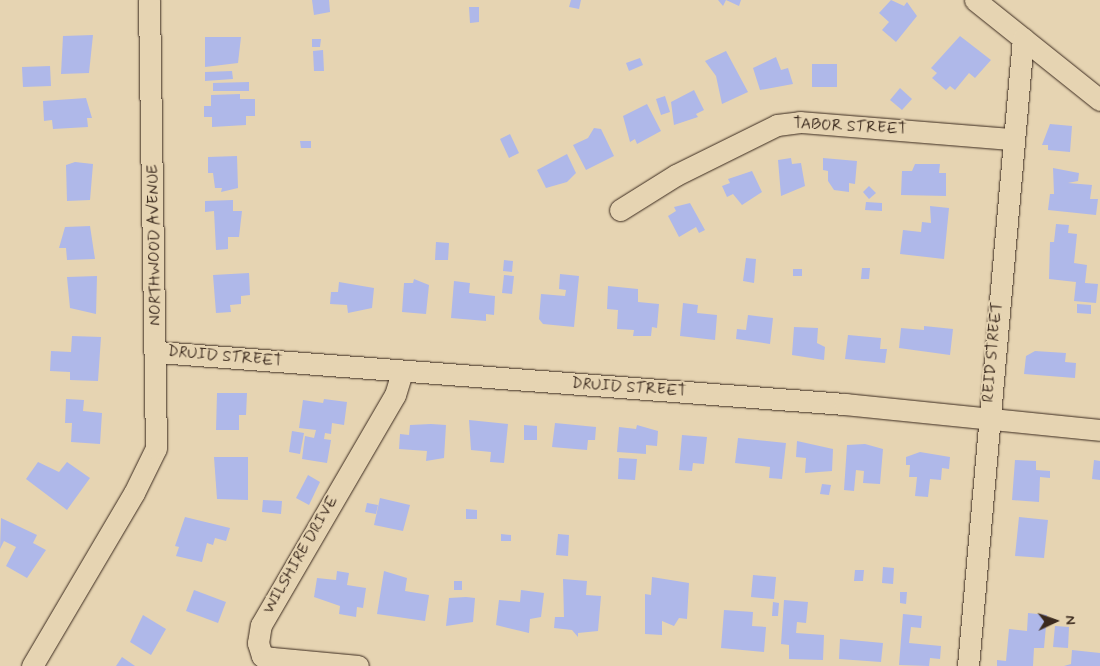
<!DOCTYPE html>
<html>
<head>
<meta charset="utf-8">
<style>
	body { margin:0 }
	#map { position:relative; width:1100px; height:666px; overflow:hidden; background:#e6d4b2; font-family:Mynerve,sans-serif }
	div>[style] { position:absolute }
	.building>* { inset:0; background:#afb8e9 }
	.roads { filter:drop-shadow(0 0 1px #3b2a1e) drop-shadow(0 0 1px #3b2a1e) }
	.minor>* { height:21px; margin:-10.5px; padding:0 10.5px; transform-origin:10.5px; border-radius:10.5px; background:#e6d4b2 }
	span { translate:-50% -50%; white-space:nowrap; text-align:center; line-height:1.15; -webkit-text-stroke:4px #e6d4b2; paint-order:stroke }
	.street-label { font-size:16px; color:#3b2a1e }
	.north { position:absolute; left:1030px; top:596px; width:50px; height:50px; -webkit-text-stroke:4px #e6d4b2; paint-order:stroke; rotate:87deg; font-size:14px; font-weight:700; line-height:20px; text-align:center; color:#3b2a1e }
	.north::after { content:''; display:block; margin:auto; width:18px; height:22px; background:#3b2a1e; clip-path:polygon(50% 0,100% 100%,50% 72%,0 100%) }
</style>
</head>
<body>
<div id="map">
	<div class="building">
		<div style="clip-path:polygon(312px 0,329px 0,330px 12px,314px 15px)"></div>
		<div style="clip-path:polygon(571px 0,581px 0,579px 9px,569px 7px)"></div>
		<div style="clip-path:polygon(718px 0,741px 0,739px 6px,726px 0,723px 6px)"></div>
		<div style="clip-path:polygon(891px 0,904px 6px,907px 2px,917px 16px,896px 42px,882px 30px,889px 22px,879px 13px)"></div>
		<div style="clip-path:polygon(469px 7px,479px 7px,479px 22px,470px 23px)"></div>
		<div style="clip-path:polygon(93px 35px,89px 73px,61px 74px,63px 36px)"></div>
		<div style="clip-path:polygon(960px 36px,991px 60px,975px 78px,969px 73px,955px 90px,950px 86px,946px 90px,932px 78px,937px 73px,931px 68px)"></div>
		<div style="clip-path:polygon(205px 37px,241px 37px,238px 63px,205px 67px)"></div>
		<div style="clip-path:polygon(312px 39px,321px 39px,320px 47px,312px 47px)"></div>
		<div style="clip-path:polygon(323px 50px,324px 71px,314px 71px,313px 51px)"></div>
		<div style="clip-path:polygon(726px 51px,748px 92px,722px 104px,716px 76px,705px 61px)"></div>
		<div style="clip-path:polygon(776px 57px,781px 70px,788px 68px,793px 84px,760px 90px,753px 68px)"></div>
		<div style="clip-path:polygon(640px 58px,643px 65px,629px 71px,626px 63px)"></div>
		<div style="clip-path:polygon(812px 64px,837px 64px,837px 87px,812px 87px)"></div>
		<div style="clip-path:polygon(50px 66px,51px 86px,23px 87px,22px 67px)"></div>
		<div style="clip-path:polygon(232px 71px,233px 79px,205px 81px,205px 72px)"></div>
		<div style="clip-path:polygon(249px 82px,249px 91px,213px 91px,213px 83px)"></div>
		<div style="clip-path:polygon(900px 88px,912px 99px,902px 110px,890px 100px)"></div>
		<div style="clip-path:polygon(694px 90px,704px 110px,696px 114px,698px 117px,674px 125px,671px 102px)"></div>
		<div style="clip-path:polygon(240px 94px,240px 99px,255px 99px,255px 116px,246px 116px,246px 125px,212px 127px,212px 117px,204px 117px,204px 106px,211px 106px,211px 95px)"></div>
		<div style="clip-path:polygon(665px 96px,670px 112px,661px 115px,656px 99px)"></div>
		<div style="clip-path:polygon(86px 98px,92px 118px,87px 118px,88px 127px,53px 129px,52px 120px,44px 121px,43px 101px)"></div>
		<div style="clip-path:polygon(647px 104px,661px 131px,637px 144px,635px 139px,630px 142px,623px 116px)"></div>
		<div style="clip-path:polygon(1050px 124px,1072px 126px,1070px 152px,1048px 150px,1048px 145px,1042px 145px)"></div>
		<div style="clip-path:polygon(594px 128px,601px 129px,614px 156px,586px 170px,573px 145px,588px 138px)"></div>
		<div style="clip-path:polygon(510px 134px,519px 153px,509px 158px,500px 139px)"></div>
		<div style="clip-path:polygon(300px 141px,311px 141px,311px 148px,301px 148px)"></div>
		<div style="clip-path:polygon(567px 154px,576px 173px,567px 182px,546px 188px,537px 170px)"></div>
		<div style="clip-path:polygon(237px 156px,238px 188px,221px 192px,222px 188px,215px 188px,213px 173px,208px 173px,208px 157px)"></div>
		<div style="clip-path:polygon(791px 158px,792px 164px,801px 163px,805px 186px,781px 196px,778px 160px)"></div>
		<div style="clip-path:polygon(823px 158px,857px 161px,855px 184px,849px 183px,849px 192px,834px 190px,828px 181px,828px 171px,823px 170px)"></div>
		<div style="clip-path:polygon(75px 162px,93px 164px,90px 200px,67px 201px,66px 165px)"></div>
		<div style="clip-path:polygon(915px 164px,940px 164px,939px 173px,946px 173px,946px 196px,901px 195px,902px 171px,912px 171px)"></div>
		<div style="clip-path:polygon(1053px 168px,1079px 173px,1078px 181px,1068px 183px,1092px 185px,1090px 199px,1098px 199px,1096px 215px,1048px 210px,1050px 194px,1054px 194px)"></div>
		<div style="clip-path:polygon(752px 171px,762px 192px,742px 205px,733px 194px,727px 197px,722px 186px,730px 183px,728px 179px)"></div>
		<div style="clip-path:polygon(869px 186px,876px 193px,869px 199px,863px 192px)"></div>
		<div style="clip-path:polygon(233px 200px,233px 211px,242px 211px,239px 237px,228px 237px,228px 249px,216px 250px,214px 211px,205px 212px,205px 201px)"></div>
		<div style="clip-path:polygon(866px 202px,882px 203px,882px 211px,865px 210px)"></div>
		<div style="clip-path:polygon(690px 203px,705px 230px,699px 233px,696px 227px,679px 237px,668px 216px,676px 211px,674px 207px)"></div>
		<div style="clip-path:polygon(930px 206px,949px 208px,944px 259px,900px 254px,903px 230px,921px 232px,922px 222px,931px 223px)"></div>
		<div style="clip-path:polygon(1056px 224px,1069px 225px,1068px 233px,1077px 234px,1074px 263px,1087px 265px,1085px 283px,1098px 284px,1096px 303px,1074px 301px,1076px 282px,1049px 279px,1050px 242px,1054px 242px)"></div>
		<div style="clip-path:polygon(90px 226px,95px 259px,67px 260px,66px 248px,59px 248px,65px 227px)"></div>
		<div style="clip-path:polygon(436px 242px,449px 243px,448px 260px,435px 260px)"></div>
		<div style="clip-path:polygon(746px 258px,756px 259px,754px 283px,743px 281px)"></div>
		<div style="clip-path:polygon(504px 260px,513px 261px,512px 272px,503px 271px)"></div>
		<div style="clip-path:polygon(862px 268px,870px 268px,869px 279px,861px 279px)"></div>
		<div style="clip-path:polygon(793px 269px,802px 269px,802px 276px,793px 276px)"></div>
		<div style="clip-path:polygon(249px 273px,250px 295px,241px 296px,241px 304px,230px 305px,231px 312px,216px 313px,213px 275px)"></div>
		<div style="clip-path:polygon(560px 274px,579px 276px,574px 327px,543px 324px,539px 319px,541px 294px,565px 296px,566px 290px,559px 289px)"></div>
		<div style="clip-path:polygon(504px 275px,514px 276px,512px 294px,502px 293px)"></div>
		<div style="clip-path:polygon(97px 276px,96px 314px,70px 308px,67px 277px)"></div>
		<div style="clip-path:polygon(414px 279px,429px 285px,426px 314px,402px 312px,404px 283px,413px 283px)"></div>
		<div style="clip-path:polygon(454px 281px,470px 283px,469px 293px,495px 296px,494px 315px,486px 314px,486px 321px,451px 318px)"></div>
		<div style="clip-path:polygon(339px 282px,374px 288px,372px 308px,348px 313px,347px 305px,330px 304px,331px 292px,338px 292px)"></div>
		<div style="clip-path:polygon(608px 286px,638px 289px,638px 302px,659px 304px,657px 328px,652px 327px,651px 336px,633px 336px,634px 330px,617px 329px,618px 310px,607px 309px)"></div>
		<div style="clip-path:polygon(683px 303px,698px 305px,697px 313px,717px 315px,715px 340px,680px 336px)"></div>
		<div style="clip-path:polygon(1077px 304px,1091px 305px,1091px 314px,1077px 313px)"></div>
		<div style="clip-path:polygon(748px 315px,773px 318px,770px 344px,736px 339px,737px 329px,746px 330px)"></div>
		<div style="clip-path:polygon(924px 326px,953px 329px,950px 355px,899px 348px,901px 328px,924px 330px)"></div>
		<div style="clip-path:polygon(794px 327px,818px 328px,817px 343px,825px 347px,824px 360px,792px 355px)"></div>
		<div style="clip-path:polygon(848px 335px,881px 338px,880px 349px,887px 349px,885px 363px,845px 359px)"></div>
		<div style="clip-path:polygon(72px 336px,101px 337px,98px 381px,70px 380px,70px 372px,50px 371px,51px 351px,71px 352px)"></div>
		<div style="clip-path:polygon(1035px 351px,1066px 353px,1065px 362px,1076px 363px,1075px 378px,1024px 374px,1026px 356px)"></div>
		<div style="clip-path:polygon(217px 393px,247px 393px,246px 415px,239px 415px,239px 430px,216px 430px)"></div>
		<div style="clip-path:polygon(66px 399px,84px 400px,83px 411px,102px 413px,100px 444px,71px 442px,72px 423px,65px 423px)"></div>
		<div style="clip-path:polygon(324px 399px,347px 402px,344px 425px,332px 423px,331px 434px,325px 433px,324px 439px,331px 440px,327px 463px,302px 459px,305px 436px,314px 438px,316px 430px,299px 428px,303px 400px,323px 403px)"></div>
		<div style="clip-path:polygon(469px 420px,508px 424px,504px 463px,490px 462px,491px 452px,471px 450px)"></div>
		<div style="clip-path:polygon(555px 423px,596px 427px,595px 440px,588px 440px,587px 450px,552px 447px)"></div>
		<div style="clip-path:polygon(431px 424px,446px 425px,444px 458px,426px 461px,427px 451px,399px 449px,400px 434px,409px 435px,410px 425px)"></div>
		<div style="clip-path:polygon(524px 425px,537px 426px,537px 440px,524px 440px)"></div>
		<div style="clip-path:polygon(637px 425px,658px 431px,657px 446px,646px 445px,646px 454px,617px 452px,619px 427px,636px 429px)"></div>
		<div style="clip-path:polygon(292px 431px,304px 433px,300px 454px,289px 452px)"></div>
		<div style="clip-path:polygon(682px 435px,707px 437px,704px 464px,693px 463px,692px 471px,679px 470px)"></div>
		<div style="clip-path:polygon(738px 438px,786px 443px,782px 479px,769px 478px,770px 467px,735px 463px)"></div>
		<div style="clip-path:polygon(797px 441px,833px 449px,832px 471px,805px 473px,806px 458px,796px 457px)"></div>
		<div style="clip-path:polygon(865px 444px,883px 449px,880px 484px,863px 483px,864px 471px,856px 470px,854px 491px,844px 490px,847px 445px)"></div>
		<div style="clip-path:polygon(920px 452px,950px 457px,949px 469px,942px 468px,941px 480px,930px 479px,928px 497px,915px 496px,917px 477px,909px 477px,910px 465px,906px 465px,906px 457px)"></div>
		<div style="clip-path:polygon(214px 457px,248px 457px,248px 500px,217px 499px)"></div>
		<div style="clip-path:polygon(619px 458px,637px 459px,635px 480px,618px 479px)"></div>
		<div style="clip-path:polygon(1015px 460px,1036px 461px,1036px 470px,1050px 471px,1050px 478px,1040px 477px,1039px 502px,1012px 500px)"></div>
		<div style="clip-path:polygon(1094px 460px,1100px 461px,1100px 480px,1092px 479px)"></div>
		<div style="clip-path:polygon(38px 462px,59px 472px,67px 462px,90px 478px,67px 510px,26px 479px)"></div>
		<div style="clip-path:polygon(308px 475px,320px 482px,309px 505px,296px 498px)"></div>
		<div style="clip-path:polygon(822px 484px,831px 485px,829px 495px,820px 494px)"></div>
		<div style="clip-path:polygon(380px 498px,410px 505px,403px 531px,374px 525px)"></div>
		<div style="clip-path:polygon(263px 500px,282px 501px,281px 514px,262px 512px)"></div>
		<div style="clip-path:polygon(367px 503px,378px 505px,376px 514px,365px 512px)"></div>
		<div style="clip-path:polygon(466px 509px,477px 510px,477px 519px,466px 519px)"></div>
		<div style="clip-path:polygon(185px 517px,230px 528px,226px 541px,215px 538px,213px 545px,207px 543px,202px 562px,176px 556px,179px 547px,175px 546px)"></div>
		<div style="clip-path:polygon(1019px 517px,1048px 520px,1044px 558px,1015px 556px)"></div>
		<div style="clip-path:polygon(1px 518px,37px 535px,33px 543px,46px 550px,27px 578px,6px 566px,16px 547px,4px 541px,0 549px)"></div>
		<div style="clip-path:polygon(501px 534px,511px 535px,511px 541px,501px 541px)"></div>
		<div style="clip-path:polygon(558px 534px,569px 535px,568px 556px,556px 555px)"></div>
		<div style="clip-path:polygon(883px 567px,894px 568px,893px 584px,882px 583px)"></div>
		<div style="clip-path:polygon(855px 570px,864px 570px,863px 581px,854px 581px)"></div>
		<div style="clip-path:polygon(337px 571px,349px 573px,347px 585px,366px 588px,363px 608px,357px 607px,356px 617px,339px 614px,340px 606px,314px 597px,317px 578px,336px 580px)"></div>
		<div style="clip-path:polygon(384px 571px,407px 578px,405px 591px,429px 595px,425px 621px,377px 614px)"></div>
		<div style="clip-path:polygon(753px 575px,776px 577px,774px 599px,751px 597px)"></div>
		<div style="clip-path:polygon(652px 577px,689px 583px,687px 619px,679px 618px,674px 626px,662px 621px,662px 635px,645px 634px,645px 594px,651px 595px)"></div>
		<div style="clip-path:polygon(563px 579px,587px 581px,586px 595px,601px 596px,598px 631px,578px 633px,578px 637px,572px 630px,554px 628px,555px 617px,564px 617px)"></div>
		<div style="clip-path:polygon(454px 581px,462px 581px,462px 590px,454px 590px)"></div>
		<div style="clip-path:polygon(194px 590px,226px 602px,218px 623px,186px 611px)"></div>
		<div style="clip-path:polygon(521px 590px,544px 593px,541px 617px,530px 619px,529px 633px,496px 625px,499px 600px,520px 602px)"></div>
		<div style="clip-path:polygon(900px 592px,907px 592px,906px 604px,900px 603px)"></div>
		<div style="clip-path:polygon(466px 597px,475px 598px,473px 622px,446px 626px,449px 598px)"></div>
		<div style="clip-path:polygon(784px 600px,808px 602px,806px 623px,797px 622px,796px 633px,824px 635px,823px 660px,789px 659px,789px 645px,781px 644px)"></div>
		<div style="clip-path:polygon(773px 602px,779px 603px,778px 616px,772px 616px)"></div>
		<div style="clip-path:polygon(724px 610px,753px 612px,752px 626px,766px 627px,764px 652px,721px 648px)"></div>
		<div style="clip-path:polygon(1028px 613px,1047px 615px,1044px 648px,1034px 648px,1033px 666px,997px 666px,997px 660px,1006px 661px,1009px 629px,1027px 631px)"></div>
		<div style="clip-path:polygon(903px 614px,922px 616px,921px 628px,911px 627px,909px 643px,941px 646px,940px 659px,930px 658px,929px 666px,899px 665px)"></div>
		<div style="clip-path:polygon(143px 615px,166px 629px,151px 655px,130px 642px)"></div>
		<div style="clip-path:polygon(1055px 626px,1069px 627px,1068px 648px,1053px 647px)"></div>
		<div style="clip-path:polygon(840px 639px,883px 643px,881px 662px,839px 659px)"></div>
		<div style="clip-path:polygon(1072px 650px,1100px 653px,1100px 666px,1064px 666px,1071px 664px)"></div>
		<div style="clip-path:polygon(122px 657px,135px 666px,116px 666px)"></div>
	</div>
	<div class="roads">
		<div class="minor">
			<div style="left:975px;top:0;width:160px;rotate:38.7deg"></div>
			<div style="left:620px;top:210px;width:66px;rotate:-32deg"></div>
			<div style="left:676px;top:175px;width:113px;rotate:-26.3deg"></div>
			<div style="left:777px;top:125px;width:23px;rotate:-7deg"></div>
			<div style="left:800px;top:122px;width:213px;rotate:4.6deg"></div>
			<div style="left:158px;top:352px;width:689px;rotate:4.33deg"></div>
			<div style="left:845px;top:404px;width:256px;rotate:5.8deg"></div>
			<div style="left:32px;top:666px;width:201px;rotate:-59.5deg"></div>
			<div style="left:134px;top:493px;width:50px;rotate:-63.9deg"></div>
			<div style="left:156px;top:448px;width:448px;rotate:-90.9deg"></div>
			<div style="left:358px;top:666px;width:86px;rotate:-174.7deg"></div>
			<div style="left:272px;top:658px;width:10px;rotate:-169deg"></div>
			<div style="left:262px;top:656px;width:14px;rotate:-107deg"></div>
			<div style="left:258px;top:643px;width:18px;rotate:-81deg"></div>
			<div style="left:261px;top:625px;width:266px;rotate:-59.8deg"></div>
			<div style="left:395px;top:395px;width:24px;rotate:-73deg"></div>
			<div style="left:968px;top:666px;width:630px;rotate:-84.99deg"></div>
		</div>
	</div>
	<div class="street-label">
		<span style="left:850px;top:127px;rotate:3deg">TABOR STREET</span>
		<span style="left:155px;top:245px;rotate:-91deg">NORTHWOOD AVENUE</span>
		<span style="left:993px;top:352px;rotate:-85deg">REID STREET</span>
		<span style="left:225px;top:357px;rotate:5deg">DRUID STREET</span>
		<span style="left:629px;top:388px;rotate:4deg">DRUID STREET</span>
		<span style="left:301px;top:555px;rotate:-60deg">WILSHIRE DRIVE</span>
	</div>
	<div class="north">N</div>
</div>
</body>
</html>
